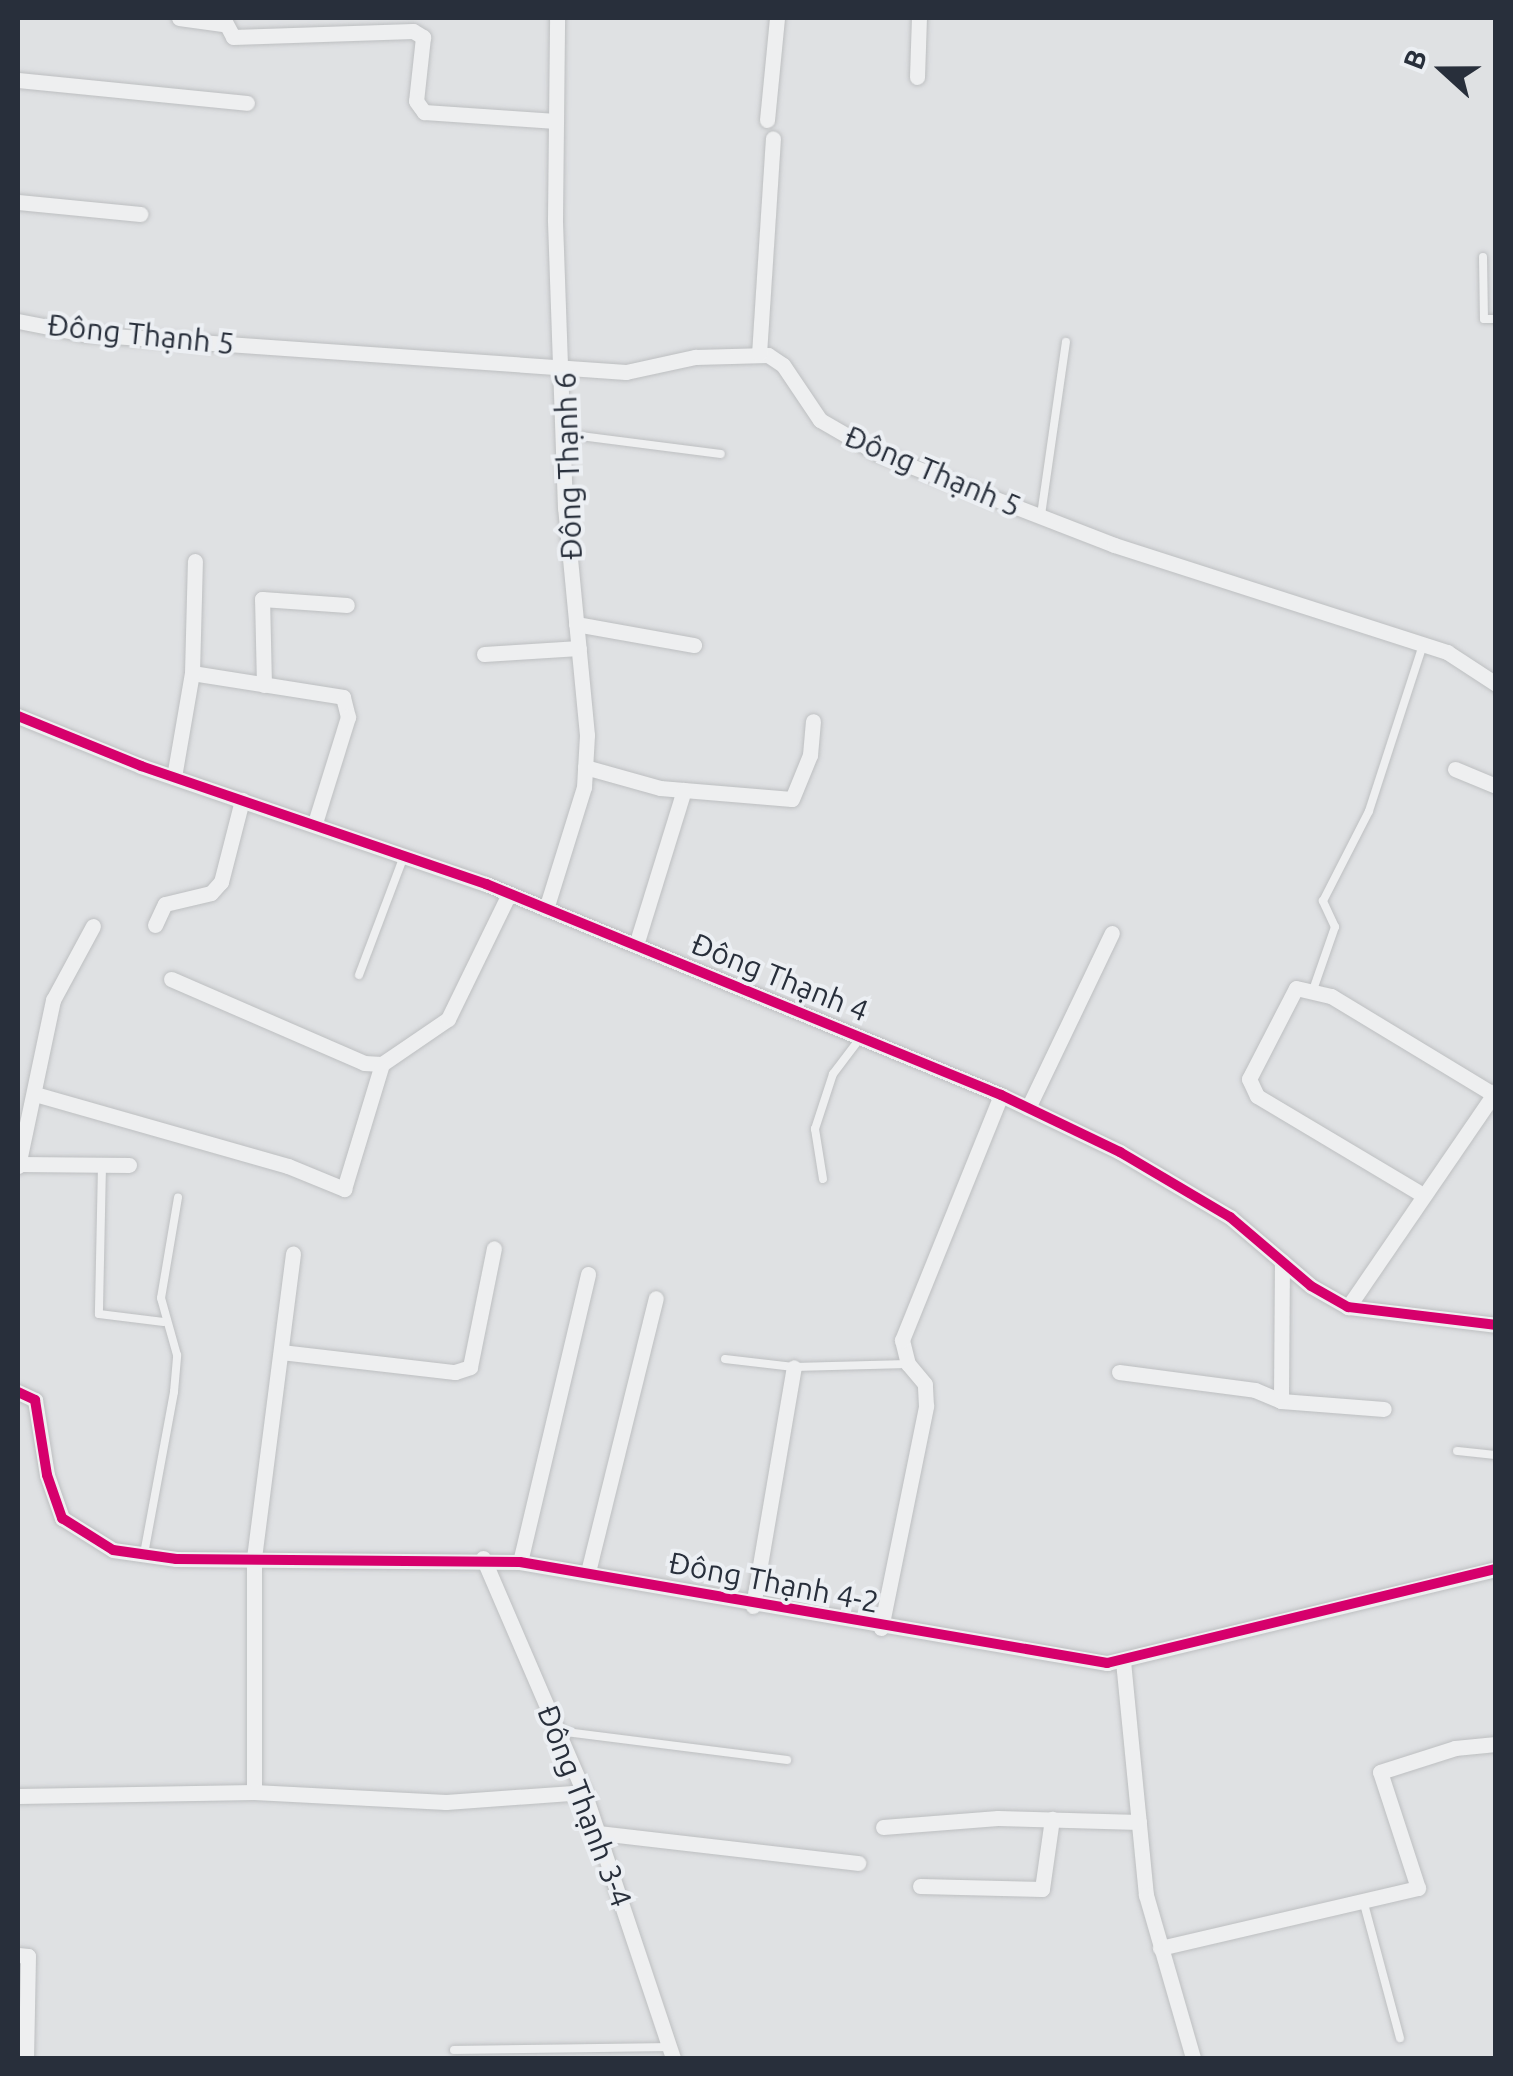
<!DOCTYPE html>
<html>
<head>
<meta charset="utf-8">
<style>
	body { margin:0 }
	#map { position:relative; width:1513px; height:2076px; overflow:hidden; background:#dfe1e3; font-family:Ubuntu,sans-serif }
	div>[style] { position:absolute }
	.roads { filter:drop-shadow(0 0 2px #bdbfc1) drop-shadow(0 0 2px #bdbfc1) }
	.service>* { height:8px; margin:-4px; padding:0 4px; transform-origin:4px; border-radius:4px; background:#eeeff0 }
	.minor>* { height:15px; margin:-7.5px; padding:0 7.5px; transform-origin:7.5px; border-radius:7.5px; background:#eeeff0 }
	.cycleway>* { height:10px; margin:-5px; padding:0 5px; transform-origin:5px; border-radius:5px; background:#d6006c }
	span { translate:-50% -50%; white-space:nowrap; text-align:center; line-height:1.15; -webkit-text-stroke:8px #eceff3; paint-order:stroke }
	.street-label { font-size:30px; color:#282f3b }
	.frame { position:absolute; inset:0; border:20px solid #282f3b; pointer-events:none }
	.north { position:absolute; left:1393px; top:20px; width:100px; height:100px; -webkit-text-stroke:8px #eceff3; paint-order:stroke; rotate:291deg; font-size:28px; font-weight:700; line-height:40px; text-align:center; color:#282f3b }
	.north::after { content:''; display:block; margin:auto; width:35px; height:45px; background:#282f3b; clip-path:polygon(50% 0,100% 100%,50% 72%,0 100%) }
</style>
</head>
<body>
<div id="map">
	<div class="roads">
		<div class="service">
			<div style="left:1483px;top:257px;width:62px;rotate:89.1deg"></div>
			<div style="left:1484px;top:319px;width:12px"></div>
			<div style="left:565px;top:434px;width:157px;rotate:7.3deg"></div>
			<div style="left:1041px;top:515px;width:175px;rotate:-81.8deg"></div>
			<div style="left:359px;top:975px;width:127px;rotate:-69.3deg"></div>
			<div style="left:1313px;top:990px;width:67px;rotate:-70.8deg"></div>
			<div style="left:1335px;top:927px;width:29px;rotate:-115deg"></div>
			<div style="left:1323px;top:901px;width:101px;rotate:-62.9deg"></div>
			<div style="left:1369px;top:811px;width:175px;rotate:-72deg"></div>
			<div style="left:102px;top:1165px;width:149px;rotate:91.2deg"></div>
			<div style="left:99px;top:1314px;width:65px;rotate:7deg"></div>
			<div style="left:823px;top:1179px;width:51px;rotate:-99.1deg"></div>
			<div style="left:815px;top:1129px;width:58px;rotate:-71.9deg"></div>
			<div style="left:833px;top:1074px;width:46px;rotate:-52.9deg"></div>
			<div style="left:725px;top:1359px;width:69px;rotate:6.6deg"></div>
			<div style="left:794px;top:1367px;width:114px;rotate:-1.5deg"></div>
			<div style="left:1457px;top:1451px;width:39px;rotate:6deg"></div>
			<div style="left:144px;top:1554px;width:165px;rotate:-79.5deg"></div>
			<div style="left:174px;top:1392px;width:37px;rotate:-85deg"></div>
			<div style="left:177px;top:1355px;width:59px;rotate:-105.7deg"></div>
			<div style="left:161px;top:1298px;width:102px;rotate:-80.4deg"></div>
			<div style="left:558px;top:1731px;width:231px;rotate:7.2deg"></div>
			<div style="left:1363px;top:1900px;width:143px;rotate:75deg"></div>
			<div style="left:454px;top:2050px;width:215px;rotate:-0.8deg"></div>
		</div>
		<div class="minor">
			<div style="left:179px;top:18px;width:44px;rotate:7.8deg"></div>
			<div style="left:223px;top:18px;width:21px;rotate:62deg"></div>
			<div style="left:233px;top:37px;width:180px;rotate:-1.9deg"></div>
			<div style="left:413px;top:31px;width:12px;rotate:31deg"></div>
			<div style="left:423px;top:37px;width:64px;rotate:96.2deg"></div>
			<div style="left:416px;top:101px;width:14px;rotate:54deg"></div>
			<div style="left:424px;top:112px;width:132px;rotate:3.9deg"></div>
			<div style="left:917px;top:77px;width:59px;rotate:-88.1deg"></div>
			<div style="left:18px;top:80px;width:230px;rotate:5.7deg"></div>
			<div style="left:767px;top:120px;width:102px;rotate:-84.4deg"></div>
			<div style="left:18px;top:202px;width:123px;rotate:5.6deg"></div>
			<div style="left:18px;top:321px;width:67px;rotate:11.1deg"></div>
			<div style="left:84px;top:334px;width:543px;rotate:4.01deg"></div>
			<div style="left:626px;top:372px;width:71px;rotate:-12.3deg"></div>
			<div style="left:695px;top:357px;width:73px;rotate:-1.6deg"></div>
			<div style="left:768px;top:355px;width:18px;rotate:34deg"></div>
			<div style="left:783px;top:365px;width:66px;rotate:56.1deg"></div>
			<div style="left:820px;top:420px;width:66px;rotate:30.1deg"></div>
			<div style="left:877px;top:453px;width:254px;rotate:21.2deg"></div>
			<div style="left:1114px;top:545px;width:350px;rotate:17.8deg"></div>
			<div style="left:1447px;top:652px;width:59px;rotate:33.1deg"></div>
			<div style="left:759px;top:354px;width:216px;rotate:-86.3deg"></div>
			<div style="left:576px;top:624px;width:120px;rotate:10.1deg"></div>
			<div style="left:484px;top:654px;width:95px;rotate:-3.6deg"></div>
			<div style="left:192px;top:673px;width:153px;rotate:9deg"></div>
			<div style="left:343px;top:697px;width:21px;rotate:76deg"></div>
			<div style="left:348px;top:717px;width:108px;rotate:107.3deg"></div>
			<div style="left:264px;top:685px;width:86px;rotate:-91.3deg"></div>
			<div style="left:262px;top:599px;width:85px;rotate:4deg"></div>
			<div style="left:18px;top:716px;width:133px;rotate:22.1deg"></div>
			<div style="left:141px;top:766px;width:365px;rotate:18.9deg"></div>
			<div style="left:486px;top:884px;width:557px;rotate:22.28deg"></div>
			<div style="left:1001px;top:1095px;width:132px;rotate:25.6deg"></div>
			<div style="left:1120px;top:1152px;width:128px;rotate:30.6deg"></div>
			<div style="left:1230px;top:1217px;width:106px;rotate:40.4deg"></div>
			<div style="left:1311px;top:1286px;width:43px;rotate:29.6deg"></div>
			<div style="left:1348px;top:1307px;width:149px;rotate:6.9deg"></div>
			<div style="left:585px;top:767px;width:78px;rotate:15.6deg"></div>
			<div style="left:660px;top:788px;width:132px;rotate:4.8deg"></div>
			<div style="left:792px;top:799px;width:48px;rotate:-67.8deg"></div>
			<div style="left:810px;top:755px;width:34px;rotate:-85deg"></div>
			<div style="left:1455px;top:769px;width:44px;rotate:22.5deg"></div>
			<div style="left:174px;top:777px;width:106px;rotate:-80.2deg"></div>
			<div style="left:192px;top:673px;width:112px;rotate:-88.5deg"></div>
			<div style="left:546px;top:909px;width:128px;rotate:-72.7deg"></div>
			<div style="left:584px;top:787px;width:52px;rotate:-86.7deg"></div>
			<div style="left:587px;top:735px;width:228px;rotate:-95.5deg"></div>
			<div style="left:565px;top:508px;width:289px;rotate:-92deg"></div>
			<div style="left:555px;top:219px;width:201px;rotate:-89.4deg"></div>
			<div style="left:155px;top:925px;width:23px;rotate:-65deg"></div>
			<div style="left:165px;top:904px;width:47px;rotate:-13.4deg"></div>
			<div style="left:211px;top:893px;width:15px;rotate:-48deg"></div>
			<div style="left:221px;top:882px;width:85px;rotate:-75.6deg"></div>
			<div style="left:636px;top:945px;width:162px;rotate:-72.8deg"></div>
			<div style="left:171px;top:979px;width:210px;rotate:23.5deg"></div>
			<div style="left:364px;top:1063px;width:18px;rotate:3deg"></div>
			<div style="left:382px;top:1064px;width:80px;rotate:-34.3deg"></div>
			<div style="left:448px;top:1019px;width:139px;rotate:-64deg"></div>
			<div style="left:35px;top:1094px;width:263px;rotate:15.9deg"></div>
			<div style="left:288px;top:1166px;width:61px;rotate:22.3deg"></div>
			<div style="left:344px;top:1189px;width:131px;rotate:-73.1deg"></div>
			<div style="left:1028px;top:1108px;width:194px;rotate:-64.4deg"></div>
			<div style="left:19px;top:1164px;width:110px;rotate:0.5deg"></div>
			<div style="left:18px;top:1166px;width:170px;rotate:-78.1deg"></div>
			<div style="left:53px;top:1000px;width:84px;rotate:-61.6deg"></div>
			<div style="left:1423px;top:1195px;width:193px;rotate:-149.2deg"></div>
			<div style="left:1257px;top:1096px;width:19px;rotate:-115deg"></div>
			<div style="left:1249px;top:1079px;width:102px;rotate:-62.7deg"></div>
			<div style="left:1296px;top:988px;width:36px;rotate:13deg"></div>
			<div style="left:1331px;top:996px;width:189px;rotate:31.2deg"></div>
			<div style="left:1348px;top:1307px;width:262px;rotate:-55.6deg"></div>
			<div style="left:281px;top:1352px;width:175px;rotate:6.6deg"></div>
			<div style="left:455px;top:1372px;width:16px;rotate:-18deg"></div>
			<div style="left:470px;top:1367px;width:121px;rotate:-78.6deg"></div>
			<div style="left:1119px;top:1372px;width:137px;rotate:7.5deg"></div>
			<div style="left:1255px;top:1390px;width:28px;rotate:23deg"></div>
			<div style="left:1281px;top:1401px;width:103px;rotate:4.4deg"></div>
			<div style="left:18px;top:1392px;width:19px;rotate:25deg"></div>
			<div style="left:35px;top:1400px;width:76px;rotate:80.9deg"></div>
			<div style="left:47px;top:1475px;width:46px;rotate:70.8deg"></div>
			<div style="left:62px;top:1518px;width:60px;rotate:32.1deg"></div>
			<div style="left:113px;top:1550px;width:64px;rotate:8.1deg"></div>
			<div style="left:176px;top:1559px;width:344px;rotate:0.5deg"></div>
			<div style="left:520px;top:1562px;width:596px;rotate:9.76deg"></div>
			<div style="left:1107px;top:1663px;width:400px;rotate:-13.6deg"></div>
			<div style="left:1281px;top:1401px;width:140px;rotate:-89.6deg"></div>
			<div style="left:483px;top:1558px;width:255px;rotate:66.7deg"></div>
			<div style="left:584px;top:1792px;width:280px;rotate:71.5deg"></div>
			<div style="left:520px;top:1562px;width:296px;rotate:-76.7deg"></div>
			<div style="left:588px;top:1572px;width:282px;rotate:-76.1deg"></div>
			<div style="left:753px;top:1606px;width:242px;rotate:-80.3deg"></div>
			<div style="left:881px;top:1628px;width:227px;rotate:-78.5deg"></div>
			<div style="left:926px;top:1406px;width:22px;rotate:-93deg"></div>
			<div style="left:925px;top:1384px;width:26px;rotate:-130deg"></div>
			<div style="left:908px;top:1364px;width:25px;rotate:-104deg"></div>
			<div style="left:902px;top:1340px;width:264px;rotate:-68deg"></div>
			<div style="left:1123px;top:1661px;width:235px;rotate:84.4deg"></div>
			<div style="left:1146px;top:1895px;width:170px;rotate:73.9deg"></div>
			<div style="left:254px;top:1792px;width:234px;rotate:-90deg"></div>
			<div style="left:254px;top:1558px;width:307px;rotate:-82.7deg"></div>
			<div style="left:18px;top:1796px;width:236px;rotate:-1deg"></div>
			<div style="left:254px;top:1792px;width:192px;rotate:3deg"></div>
			<div style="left:446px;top:1802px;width:138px;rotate:-4.1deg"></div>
			<div style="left:883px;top:1827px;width:115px;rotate:-4.5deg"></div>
			<div style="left:998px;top:1818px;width:141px;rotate:1.6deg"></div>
			<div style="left:599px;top:1833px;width:261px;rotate:6.6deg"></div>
			<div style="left:920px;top:1886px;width:122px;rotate:1.4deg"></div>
			<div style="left:1042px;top:1889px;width:71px;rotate:-81.9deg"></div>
			<div style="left:1160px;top:1948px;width:265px;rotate:-13.1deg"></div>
			<div style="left:1418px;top:1888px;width:122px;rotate:-108.1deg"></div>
			<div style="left:1380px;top:1772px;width:79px;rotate:-17.7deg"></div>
			<div style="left:1455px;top:1748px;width:41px;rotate:-5.6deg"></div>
			<div style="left:18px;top:1955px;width:10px;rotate:6deg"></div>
			<div style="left:28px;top:1956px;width:102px;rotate:91.1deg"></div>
		</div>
	</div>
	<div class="cycleway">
		<div style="left:18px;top:716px;width:133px;rotate:22.1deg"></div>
		<div style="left:141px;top:766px;width:365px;rotate:18.9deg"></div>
		<div style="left:486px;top:884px;width:557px;rotate:22.28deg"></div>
		<div style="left:1001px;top:1095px;width:132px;rotate:25.6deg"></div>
		<div style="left:1120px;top:1152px;width:128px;rotate:30.6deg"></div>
		<div style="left:1230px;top:1217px;width:106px;rotate:40.4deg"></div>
		<div style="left:1311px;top:1286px;width:43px;rotate:29.6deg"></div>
		<div style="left:1348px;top:1307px;width:149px;rotate:6.9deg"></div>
		<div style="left:18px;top:1392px;width:19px;rotate:25deg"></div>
		<div style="left:35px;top:1400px;width:76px;rotate:80.9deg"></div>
		<div style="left:47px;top:1475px;width:46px;rotate:70.8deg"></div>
		<div style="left:62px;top:1518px;width:60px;rotate:32.1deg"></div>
		<div style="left:113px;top:1550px;width:64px;rotate:8.1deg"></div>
		<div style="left:176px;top:1559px;width:344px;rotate:0.5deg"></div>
		<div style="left:520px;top:1562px;width:596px;rotate:9.76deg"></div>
		<div style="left:1107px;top:1663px;width:400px;rotate:-13.6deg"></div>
	</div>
	<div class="street-label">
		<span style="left:141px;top:334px;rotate:6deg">Đông Thạnh 5</span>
		<span style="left:568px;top:466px;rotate:-92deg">Đông Thạnh 6</span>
		<span style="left:933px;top:471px;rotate:23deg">Đông Thạnh 5</span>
		<span style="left:780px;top:977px;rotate:22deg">Đông Thạnh 4</span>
		<span style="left:774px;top:1582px;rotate:11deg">Đông Thạnh 4-2</span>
		<span style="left:585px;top:1806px;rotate:69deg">Đông Thạnh 3-4</span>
	</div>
	<div class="frame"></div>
	<div class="north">B</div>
</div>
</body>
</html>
